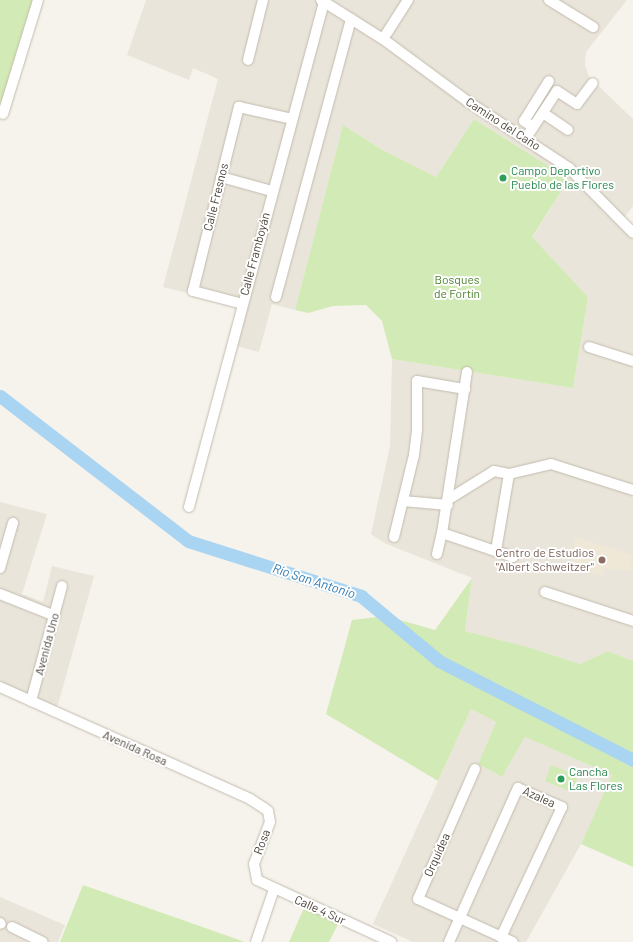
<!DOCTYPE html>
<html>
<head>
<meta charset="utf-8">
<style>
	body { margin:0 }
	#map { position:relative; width:633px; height:942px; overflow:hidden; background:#f6f3ec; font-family:Barlow,sans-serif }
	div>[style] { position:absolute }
	.residential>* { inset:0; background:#eae5da }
	.education>* { inset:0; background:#efe8d6 }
	.green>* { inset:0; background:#d2eab5 }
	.river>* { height:13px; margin:-6.5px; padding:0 6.5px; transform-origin:6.5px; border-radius:6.5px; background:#a9d4f2 }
	.roads { filter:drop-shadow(0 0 1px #c2bbae) drop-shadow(0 0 1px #c2bbae) }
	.minor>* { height:10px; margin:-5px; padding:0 5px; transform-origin:5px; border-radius:5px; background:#fff }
	.dots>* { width:11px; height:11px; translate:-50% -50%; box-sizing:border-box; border:2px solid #fff; border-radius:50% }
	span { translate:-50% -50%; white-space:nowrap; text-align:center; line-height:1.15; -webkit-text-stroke:4px #fff; paint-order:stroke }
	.street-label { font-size:12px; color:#4b4439 }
	.leisure-label { font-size:12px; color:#27864d }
	.left { translate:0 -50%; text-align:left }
	.park-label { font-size:12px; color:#4a7f2a }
	.education-label { font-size:12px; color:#785e54 }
	.right { translate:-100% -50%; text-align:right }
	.water-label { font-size:13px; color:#2e7ab2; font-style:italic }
</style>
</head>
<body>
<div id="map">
	<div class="residential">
		<div style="clip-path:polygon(146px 0,627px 0,586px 52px,585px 65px,589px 77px,633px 119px,633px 206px,624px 218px,633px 226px,633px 661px,608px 651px,580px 664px,528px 647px,465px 631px,472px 578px,384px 543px,371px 534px,390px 446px,392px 359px,573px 388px,588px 297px,532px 238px,569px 179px,474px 119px,436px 177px,381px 149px,343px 125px,295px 310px,272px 304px,259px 352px,237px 346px,245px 307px,163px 287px,218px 79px,193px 68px,189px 80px,127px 55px)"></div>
		<div style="clip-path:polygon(0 502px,47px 514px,22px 594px,43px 602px,52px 566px,94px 576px,57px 708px,0 682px)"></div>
		<div style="clip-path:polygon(471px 709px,496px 722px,478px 764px,502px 777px,525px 737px,612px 775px,581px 844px,526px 942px,413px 942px,373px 924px)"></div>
		<div style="clip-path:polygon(0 897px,65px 925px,58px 942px,0 942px)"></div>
	</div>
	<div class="education">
		<div style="clip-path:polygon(575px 537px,632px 555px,630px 571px,604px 568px,603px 576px,572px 566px)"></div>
	</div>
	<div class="green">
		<div style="clip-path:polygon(0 0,34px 0,0 105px)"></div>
		<div style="clip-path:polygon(474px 119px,569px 179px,532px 237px,588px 297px,573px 388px,392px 359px,382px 321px,366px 305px,333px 306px,308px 313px,295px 310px,343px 125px,381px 149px,436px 177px)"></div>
		<div style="clip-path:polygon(472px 578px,465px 631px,528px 647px,580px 664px,608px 651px,633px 661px,633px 867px,581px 844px,612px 775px,525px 737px,502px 777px,478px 764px,496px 722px,471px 709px,438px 781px,326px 714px,352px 620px,386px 616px,435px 630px)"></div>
		<div style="clip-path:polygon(551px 765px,578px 776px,572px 792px,545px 781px)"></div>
		<div style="clip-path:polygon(83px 885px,245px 942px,60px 942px)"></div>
		<div style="clip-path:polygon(304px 908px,338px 924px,329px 942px,289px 942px)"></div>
	</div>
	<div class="river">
		<div style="left:0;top:396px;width:237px;rotate:37.6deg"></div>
		<div style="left:188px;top:541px;width:182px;rotate:17.6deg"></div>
		<div style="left:361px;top:596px;width:102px;rotate:39.8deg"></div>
		<div style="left:439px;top:661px;width:218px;rotate:27deg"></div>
	</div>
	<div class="roads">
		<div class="minor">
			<div style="left:321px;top:0;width:73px;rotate:32.2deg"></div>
			<div style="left:383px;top:39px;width:104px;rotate:36.4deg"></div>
			<div style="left:467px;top:101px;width:122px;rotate:33.3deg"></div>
			<div style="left:569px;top:168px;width:91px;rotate:45.4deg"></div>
			<div style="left:549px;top:0;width:52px;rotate:31.5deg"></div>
			<div style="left:383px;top:39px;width:46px;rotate:-57.3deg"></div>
			<div style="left:248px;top:60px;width:62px;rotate:-76deg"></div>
			<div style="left:543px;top:113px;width:30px;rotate:34deg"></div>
			<div style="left:3px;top:114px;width:119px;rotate:-72.9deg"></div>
			<div style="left:533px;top:127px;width:11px;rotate:-146deg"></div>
			<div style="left:524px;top:121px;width:47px;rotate:-58deg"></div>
			<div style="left:526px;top:138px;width:56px;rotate:-56.6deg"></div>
			<div style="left:557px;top:91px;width:24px;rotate:33deg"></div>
			<div style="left:577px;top:104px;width:26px;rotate:-53deg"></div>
			<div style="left:221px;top:177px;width:53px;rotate:15.4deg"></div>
			<div style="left:276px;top:297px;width:288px;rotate:-74.9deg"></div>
			<div style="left:243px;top:304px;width:52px;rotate:-165.4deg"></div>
			<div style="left:193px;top:291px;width:190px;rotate:-76deg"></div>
			<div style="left:239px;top:107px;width:54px;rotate:12.8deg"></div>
			<div style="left:589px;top:347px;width:46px;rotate:17.7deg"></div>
			<div style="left:449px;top:499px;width:53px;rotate:-31.9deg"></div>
			<div style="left:494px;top:471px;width:15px;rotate:11deg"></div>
			<div style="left:509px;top:474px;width:43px;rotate:-13.4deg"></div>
			<div style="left:551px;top:464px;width:86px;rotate:17.6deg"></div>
			<div style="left:403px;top:501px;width:45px;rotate:5.1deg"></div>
			<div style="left:189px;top:507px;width:523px;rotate:-75.03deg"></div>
			<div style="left:442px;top:533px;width:163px;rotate:-81.2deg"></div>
			<div style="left:394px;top:537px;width:84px;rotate:-76.3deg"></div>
			<div style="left:414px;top:455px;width:26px;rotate:-83deg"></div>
			<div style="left:417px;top:429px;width:48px;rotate:-90deg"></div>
			<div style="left:417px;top:381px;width:49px;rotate:9.5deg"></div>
			<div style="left:496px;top:551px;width:78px;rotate:-80.4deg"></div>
			<div style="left:437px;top:554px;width:22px;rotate:-77deg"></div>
			<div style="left:442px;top:533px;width:75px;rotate:18.7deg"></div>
			<div style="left:0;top:568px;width:47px;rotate:-73.9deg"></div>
			<div style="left:545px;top:592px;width:93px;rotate:18.2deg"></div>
			<div style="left:0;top:594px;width:59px;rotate:21.8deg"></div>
			<div style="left:0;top:687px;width:274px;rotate:24.1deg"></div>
			<div style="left:250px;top:799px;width:17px;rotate:33deg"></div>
			<div style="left:264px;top:808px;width:5px;rotate:37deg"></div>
			<div style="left:268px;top:811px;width:11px;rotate:80deg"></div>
			<div style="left:270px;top:822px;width:45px;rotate:110.9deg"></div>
			<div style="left:254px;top:864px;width:16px;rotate:79deg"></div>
			<div style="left:257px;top:880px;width:148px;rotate:24.8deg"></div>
			<div style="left:31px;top:701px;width:119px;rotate:-74.9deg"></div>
			<div style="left:475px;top:769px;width:142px;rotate:113.7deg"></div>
			<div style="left:418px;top:899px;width:104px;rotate:24.4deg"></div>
			<div style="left:0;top:923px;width:1px;rotate:45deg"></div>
			<div style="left:12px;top:927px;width:34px;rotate:26deg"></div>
			<div style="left:256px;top:942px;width:56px;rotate:-71.2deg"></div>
			<div style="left:449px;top:942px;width:169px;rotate:-65.9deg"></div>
			<div style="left:518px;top:788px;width:48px;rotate:23.4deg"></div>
			<div style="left:562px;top:807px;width:144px;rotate:115.1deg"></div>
		</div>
	</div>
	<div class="dots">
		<div style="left:503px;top:178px;background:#2e9e5b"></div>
		<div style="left:602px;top:560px;background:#8d6e63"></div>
		<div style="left:561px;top:779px;background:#2e9e5b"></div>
	</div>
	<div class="street-label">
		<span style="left:503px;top:124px;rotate:33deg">Camino del Caño</span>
		<span style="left:216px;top:197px;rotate:-76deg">Calle Fresnos</span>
		<span style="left:255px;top:254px;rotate:-75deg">Calle Framboyán</span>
		<span style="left:47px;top:644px;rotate:-75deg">Avenida Uno</span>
		<span style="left:135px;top:748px;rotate:24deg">Avenida Rosa</span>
		<span style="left:539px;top:797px;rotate:24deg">Azalea</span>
		<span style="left:262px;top:842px;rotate:-69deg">Rosa</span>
		<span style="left:437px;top:855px;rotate:-66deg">Orquídea</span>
		<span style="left:320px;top:910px;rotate:24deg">Calle 4 Sur</span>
	</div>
	<div class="leisure-label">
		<span class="left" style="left:511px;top:178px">Campo Deportivo<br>Pueblo de las Flores</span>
		<span class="left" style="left:569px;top:779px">Cancha<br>Las Flores</span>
	</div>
	<div class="park-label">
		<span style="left:457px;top:287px">Bosques<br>de Fortín</span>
	</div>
	<div class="education-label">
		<span class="right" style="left:594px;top:560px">Centro de Estudios<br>"Albert Schweitzer"</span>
	</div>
	<div class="water-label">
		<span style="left:314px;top:581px;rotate:18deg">Río San Antonio</span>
	</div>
</div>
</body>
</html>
